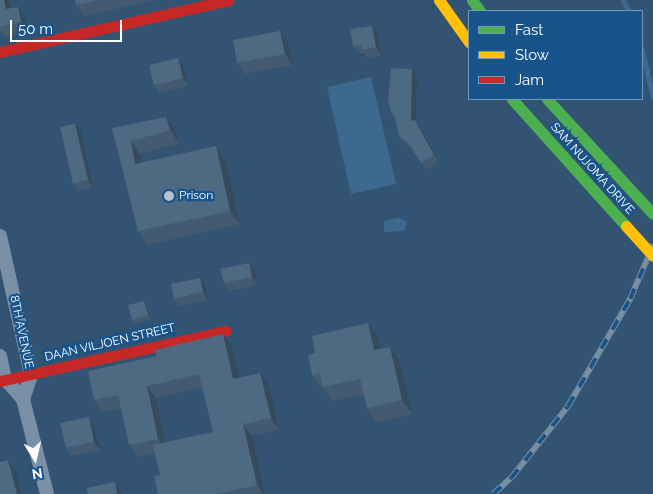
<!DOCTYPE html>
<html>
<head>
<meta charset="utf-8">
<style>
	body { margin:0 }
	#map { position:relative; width:653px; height:494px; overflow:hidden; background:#325371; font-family:Raleway,sans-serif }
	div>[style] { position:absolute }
	.water>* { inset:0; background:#3d6990 }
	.stream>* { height:4.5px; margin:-2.25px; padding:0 2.25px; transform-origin:2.25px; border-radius:2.25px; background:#3d6990 }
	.street>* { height:14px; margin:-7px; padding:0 7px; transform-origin:7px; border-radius:7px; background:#7990a6 }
	.fast>* { height:11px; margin:-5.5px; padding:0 5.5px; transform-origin:5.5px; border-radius:5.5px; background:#4caf50 }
	.slow>* { height:11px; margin:-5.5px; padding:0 5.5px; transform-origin:5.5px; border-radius:5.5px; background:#ffc107 }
	.jam>* { height:11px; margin:-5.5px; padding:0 5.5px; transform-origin:5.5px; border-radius:5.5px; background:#c62828 }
	.rail>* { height:5.5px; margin-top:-2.75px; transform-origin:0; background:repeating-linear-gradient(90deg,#17548c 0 11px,#7a91a4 0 22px); box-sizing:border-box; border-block:1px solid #7a91a4 }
	.slow-bridge>* { height:11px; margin:-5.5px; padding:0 5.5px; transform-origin:5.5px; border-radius:5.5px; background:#ffc107 }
	.wall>* { inset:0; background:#435a70 }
	.shaded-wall>* { inset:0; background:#374a5b }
	.building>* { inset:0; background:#4e6982 }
	.dots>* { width:14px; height:14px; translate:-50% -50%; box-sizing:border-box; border:2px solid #17548c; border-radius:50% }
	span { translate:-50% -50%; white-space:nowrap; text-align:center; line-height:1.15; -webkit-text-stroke:4.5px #17548c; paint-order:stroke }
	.street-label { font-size:12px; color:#fff }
	.poi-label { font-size:12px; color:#fff }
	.left { translate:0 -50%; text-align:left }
	.legend { position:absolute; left:468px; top:10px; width:175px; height:90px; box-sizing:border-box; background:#17548c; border:1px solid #7498ba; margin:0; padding:6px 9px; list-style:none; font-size:15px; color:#fff }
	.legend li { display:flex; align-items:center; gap:10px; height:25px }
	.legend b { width:25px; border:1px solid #7498ba }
	.north { position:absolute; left:10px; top:434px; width:50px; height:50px; -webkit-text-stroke:4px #17548c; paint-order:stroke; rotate:171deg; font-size:14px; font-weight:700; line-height:20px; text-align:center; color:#fff }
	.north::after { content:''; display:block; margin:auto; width:18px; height:22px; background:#fff; clip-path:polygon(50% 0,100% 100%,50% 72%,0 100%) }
	.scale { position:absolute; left:10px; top:20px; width:112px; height:22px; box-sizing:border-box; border:2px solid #fff; border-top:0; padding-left:6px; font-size:15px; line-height:18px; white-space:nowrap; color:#fff; -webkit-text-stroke:4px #17548c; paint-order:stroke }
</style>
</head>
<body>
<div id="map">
	<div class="water">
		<div style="clip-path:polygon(371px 77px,396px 184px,351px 194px,327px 87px)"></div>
		<div style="clip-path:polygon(399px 218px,407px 222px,404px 231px,384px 232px,384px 221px)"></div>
	</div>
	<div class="stream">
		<div style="left:623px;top:0;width:13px;rotate:61deg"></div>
		<div style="left:642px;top:48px;width:49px;rotate:77.1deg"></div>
	</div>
	<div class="street">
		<div style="left:0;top:236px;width:142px;rotate:77.4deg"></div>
		<div style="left:31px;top:375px;width:25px;rotate:108deg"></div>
		<div style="left:0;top:356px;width:24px;rotate:78deg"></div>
		<div style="left:5px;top:379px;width:27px;rotate:48deg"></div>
		<div style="left:23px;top:399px;width:98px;rotate:75.8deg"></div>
	</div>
	<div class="fast">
		<div style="left:472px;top:0;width:14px;rotate:54deg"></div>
		<div style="left:512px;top:99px;width:171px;rotate:48.1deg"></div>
		<div style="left:547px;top:99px;width:156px;rotate:47.3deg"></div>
	</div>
	<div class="slow">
		<div style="left:439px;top:0;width:52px;rotate:54.5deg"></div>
	</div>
	<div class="jam">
		<div style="left:0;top:52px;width:234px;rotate:-12.8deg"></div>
		<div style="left:0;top:381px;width:231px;rotate:-12.5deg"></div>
	</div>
	<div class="rail">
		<div style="left:493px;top:494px;width:24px;rotate:-42deg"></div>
		<div style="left:511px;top:478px;width:92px;rotate:-51.6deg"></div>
		<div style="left:568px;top:406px;width:124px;rotate:-59.9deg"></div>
		<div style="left:630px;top:299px;width:59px;rotate:-66.9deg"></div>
	</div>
	<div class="slow-bridge">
		<div style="left:626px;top:226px;width:40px;rotate:48deg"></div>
	</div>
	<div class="wall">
		<div style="clip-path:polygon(0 0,9px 0,11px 8px,25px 17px,29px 32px,5px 37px,0 31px)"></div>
		<div style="clip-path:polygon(75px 0,156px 0,84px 16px,76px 5px)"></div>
		<div style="clip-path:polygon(372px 26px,377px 33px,381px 55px,367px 58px,364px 53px,359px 53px,353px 46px)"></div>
		<div style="clip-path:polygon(288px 42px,293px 65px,245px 74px,237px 63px)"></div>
		<div style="clip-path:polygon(178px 58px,183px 65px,188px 86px,159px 93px,154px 85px)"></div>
		<div style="clip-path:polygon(417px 76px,416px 121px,421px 128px,439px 162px,426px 170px,412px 149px,404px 143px,399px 136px,395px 119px,392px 114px)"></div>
		<div style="clip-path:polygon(75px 124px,81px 131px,93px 188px,78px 191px,73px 183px)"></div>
		<div style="clip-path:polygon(112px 128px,176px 130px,179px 143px,140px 154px,142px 163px,216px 146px,225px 160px,240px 224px,147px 245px,138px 231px)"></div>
		<div style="clip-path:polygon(249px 263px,255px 270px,258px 285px,229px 291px,224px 283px)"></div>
		<div style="clip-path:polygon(205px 285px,208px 300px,179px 306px,174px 299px)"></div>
		<div style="clip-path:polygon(144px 301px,146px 305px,151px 319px,135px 324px,132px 320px)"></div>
		<div style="clip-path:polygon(378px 337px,381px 349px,400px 361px,412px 414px,377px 422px,367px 408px,364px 394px,333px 401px,324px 389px,322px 389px,312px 375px)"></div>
		<div style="clip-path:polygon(evenodd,232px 346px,239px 378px,260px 373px,269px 385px,279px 430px,252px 436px,265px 494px,158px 494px,160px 475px,155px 453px,138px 457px,129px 445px,121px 408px,102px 412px,94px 400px,232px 346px,202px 387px,213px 432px,165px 442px,156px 398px,202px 387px)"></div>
		<div style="clip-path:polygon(94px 425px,100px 450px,71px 456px,66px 448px)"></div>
	</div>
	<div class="shaded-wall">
		<div style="clip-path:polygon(4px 0,9px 0,13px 19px,6px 9px)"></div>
		<div style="clip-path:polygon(18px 7px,25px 17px,29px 32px,21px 22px)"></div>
		<div style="clip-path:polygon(372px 26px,377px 33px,381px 55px,376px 47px)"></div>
		<div style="clip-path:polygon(280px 31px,288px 42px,293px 65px,285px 54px)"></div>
		<div style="clip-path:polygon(178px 58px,183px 65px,188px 86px,183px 78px)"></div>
		<div style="clip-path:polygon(412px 69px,417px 76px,416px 121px,421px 128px,439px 162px,411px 121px)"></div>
		<div style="clip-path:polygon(166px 117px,176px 130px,179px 143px,170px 130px)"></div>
		<div style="clip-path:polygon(75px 124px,81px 131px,93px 188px,88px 180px)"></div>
		<div style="clip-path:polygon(131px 141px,140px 154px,145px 177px,135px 164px)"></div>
		<div style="clip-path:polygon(216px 146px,225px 160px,240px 224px,230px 211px)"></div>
		<div style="clip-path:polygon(249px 263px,255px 270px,258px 285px,252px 277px)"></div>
		<div style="clip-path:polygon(200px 278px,205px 285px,208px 300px,203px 292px)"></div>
		<div style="clip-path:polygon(144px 301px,146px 305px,151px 319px,148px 315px)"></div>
		<div style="clip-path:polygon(368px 323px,378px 337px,384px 364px,374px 350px)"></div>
		<div style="clip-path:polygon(223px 334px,232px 346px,242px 391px,233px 379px)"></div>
		<div style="clip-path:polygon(390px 347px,400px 361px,412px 414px,402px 400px)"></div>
		<div style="clip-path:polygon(260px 373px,269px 385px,279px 430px,271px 418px)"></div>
		<div style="clip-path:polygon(147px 386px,156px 398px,167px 451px,158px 439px)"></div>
		<div style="clip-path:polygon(89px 417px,94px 425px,100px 450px,94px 442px)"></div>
		<div style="clip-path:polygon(243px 424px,252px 436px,265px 494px,263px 494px,257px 485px)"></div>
		<div style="clip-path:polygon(8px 460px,15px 470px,22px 494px,17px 494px)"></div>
		<div style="clip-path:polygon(115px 482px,122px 493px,123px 494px,117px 494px)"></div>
	</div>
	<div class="building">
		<div style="clip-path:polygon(0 0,4px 0,6px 9px,18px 7px,21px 22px,0 27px)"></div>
		<div style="clip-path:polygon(75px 0,100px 0,76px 5px)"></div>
		<div style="clip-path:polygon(372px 26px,376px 47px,362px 50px,361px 45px,353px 46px,350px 29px)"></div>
		<div style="clip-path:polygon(280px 31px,285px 54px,237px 63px,233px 40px)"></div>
		<div style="clip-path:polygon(178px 58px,183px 78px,154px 85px,149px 65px)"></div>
		<div style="clip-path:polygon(391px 68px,412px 69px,411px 121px,415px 120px,434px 155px,421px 163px,408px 142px,399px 136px,394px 113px,392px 114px,388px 102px)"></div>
		<div style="clip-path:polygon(166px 117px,170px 130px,131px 141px,135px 164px,216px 146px,230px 211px,138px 231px,112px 128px)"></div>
		<div style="clip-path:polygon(75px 124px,88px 180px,73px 183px,60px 127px)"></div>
		<div style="clip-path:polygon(249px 263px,252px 277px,224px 283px,220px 269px)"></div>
		<div style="clip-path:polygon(200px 278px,203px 292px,174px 299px,171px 284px)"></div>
		<div style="clip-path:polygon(144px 301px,148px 315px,132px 320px,128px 305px)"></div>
		<div style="clip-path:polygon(368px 323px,374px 350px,390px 347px,402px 400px,367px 408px,360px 379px,323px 387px,320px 373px,312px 375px,308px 355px,315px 353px,312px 336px)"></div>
		<div style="clip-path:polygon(223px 334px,233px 379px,260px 373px,271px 418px,243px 424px,257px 485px,216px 494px,158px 494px,154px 476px,160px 475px,153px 445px,213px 432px,199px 374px,147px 386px,158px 439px,129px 445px,118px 395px,94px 400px,88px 371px,157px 356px,155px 350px)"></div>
		<div style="clip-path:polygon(89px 417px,94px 442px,66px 448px,60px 423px)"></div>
		<div style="clip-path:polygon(8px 460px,17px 494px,0 494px,0 462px)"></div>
		<div style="clip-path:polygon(115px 482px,117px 494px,88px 494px,87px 488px)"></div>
	</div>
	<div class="dots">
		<div style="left:169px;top:196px;background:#b7c3cd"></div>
	</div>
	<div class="street-label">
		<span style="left:592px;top:169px;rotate:48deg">SAM NUJOMA DRIVE</span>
		<span style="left:21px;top:332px;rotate:78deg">8TH AVENUE</span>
		<span style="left:110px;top:343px;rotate:-13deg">DAAN VILJOEN STREET</span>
	</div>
	<div class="poi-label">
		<span class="left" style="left:179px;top:196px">Prison</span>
	</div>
	<ul class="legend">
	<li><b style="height:6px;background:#4caf50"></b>Fast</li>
	<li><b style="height:6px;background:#ffc107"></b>Slow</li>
	<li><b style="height:6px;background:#c62828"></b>Jam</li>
	</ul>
	<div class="north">N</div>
	<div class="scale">50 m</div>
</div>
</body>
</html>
